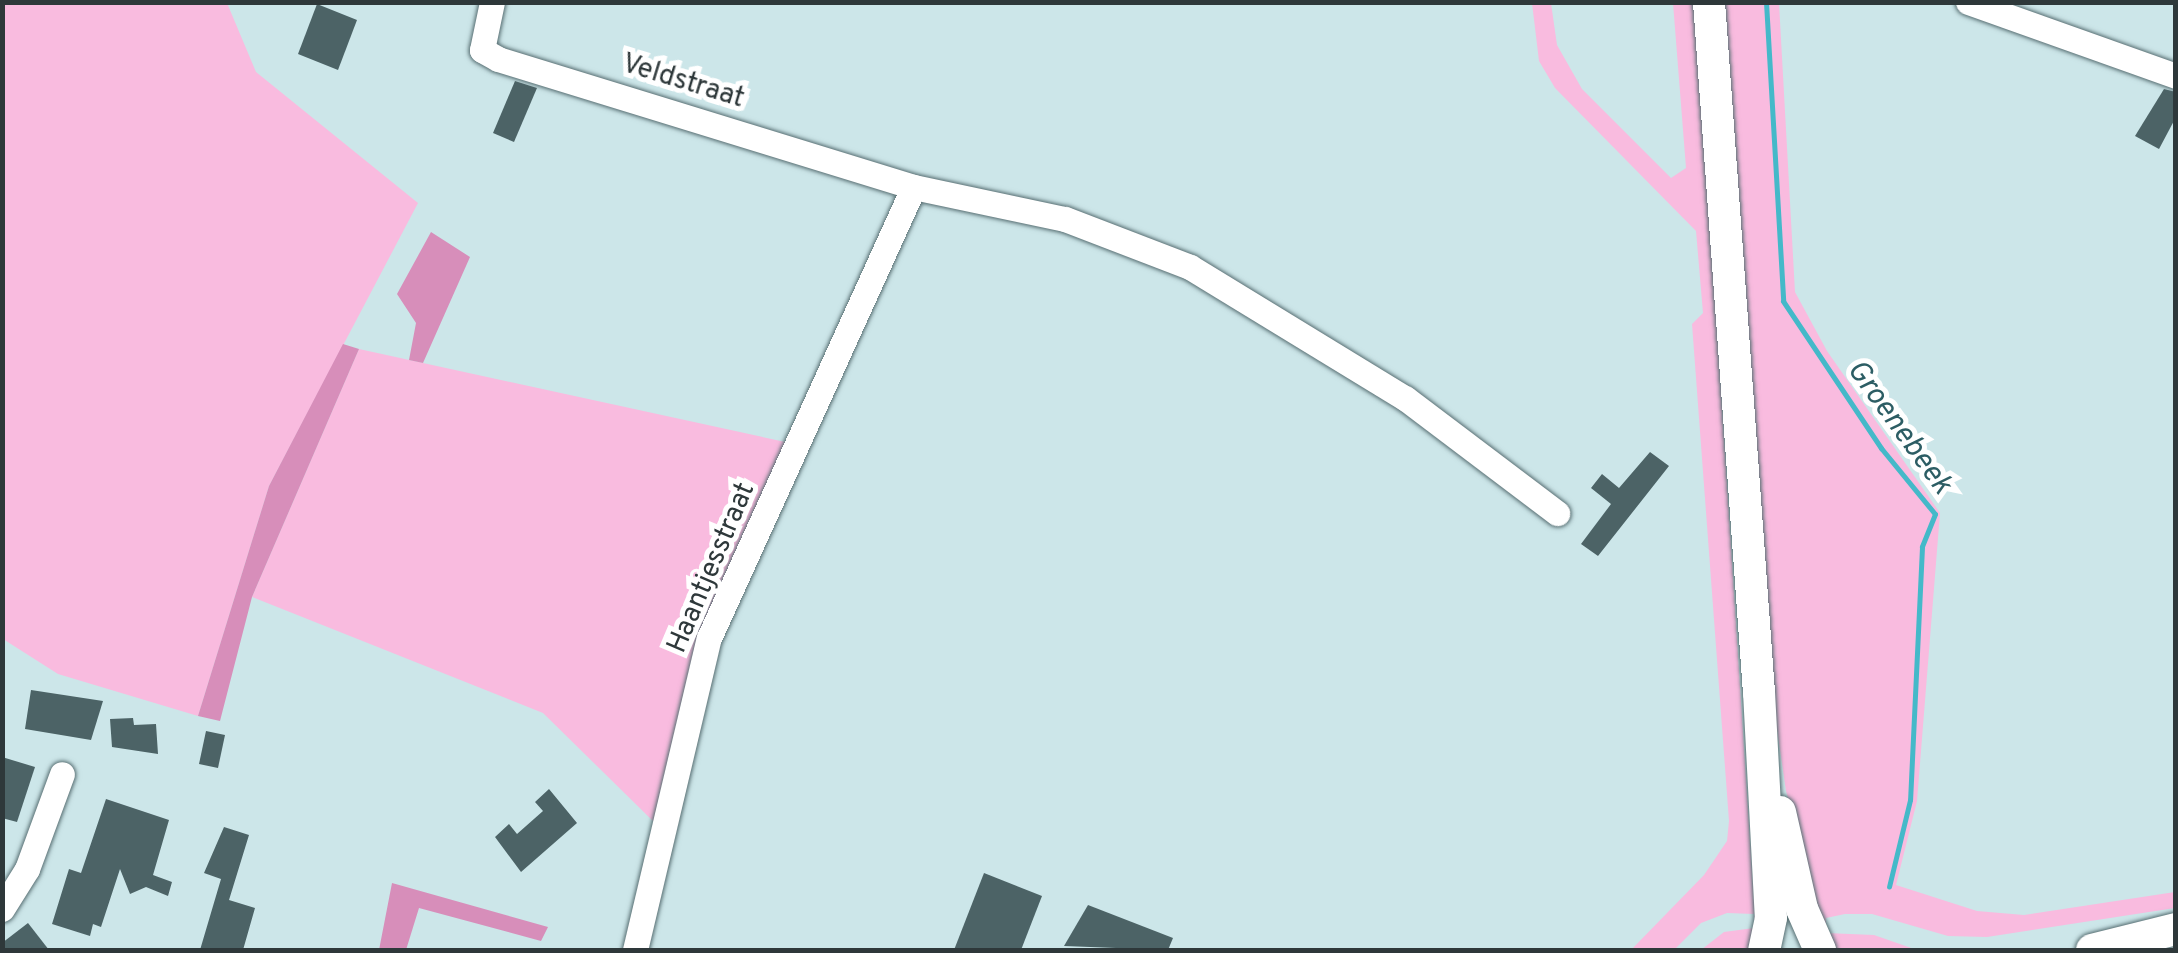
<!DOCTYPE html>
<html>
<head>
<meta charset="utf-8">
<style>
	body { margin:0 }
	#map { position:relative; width:2178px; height:953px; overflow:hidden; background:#cce6e9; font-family:Overpass,sans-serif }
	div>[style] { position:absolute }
	.green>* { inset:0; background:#f9bbdf }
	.forest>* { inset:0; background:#d78eba }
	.stream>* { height:5px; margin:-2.5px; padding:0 2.5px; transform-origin:2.5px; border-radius:2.5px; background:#44b9c9 }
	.building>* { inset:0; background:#4c6366 }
	.roads { filter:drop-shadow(0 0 2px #576e72) drop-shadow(0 0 2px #576e72) }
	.minor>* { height:25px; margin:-12.5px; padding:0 12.5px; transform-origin:12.5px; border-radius:12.5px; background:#fff }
	.major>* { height:32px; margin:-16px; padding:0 16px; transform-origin:16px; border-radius:16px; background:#fff }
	span { translate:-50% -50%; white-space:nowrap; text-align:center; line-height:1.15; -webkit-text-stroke:10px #fff; paint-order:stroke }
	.street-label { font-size:28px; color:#2e383a }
	.water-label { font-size:30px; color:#2c5d64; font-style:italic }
	.frame { position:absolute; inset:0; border:5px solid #2e383a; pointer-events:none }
</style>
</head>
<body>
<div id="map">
	<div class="green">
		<div style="clip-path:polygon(2px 3px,227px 3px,256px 72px,418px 203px,269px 486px,198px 716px,58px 674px,3px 639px)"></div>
		<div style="clip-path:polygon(1532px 3px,1551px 3px,1557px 45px,1582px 89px,1671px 178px,1686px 168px,1673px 3px,1696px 3px,1757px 950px,1701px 950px,1724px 932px,1754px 928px,1754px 914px,1727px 913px,1701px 923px,1674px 950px,1631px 950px,1704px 875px,1727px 841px,1729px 821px,1692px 324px,1703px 313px,1696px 231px,1555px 88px,1539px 61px)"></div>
		<div style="clip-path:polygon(1723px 3px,1779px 3px,1795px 292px,1827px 351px,1940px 513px,1917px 801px,1896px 885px,1977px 911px,2024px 915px,2175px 892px,2175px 908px,1987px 937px,1948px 936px,1872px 914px,1845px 914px,1826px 918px,1826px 933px,1874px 935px,1917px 950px,1836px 950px,1826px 941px,1786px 791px,1775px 716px)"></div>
		<div style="clip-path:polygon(359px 349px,790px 443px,656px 824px,543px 713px,252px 597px)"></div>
	</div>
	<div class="forest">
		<div style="clip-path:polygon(431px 232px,470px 257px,423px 363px,409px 360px,416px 323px,397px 294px)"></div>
		<div style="clip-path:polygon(343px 344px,359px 349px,252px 597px,220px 721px,198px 716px,269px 486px)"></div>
		<div style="clip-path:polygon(392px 883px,548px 927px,541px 941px,419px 908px,406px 950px,379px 950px)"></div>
	</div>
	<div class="stream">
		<div style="left:1766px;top:2px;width:299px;rotate:86.7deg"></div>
		<div style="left:1783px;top:301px;width:177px;rotate:56.3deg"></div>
		<div style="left:1881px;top:448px;width:85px;rotate:50.7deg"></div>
		<div style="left:1935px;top:514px;width:35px;rotate:112deg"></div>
		<div style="left:1922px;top:547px;width:253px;rotate:92.7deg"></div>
		<div style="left:1910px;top:800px;width:89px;rotate:103.6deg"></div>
	</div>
	<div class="building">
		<div style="clip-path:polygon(317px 4px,357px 20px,338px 70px,298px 54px)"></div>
		<div style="clip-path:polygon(515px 81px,537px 88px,514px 142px,493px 133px)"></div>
		<div style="clip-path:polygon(2164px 89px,2176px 92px,2176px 117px,2159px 149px,2135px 136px)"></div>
		<div style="clip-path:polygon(1650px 452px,1669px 466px,1598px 556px,1581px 544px,1611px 504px,1591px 488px,1602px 474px,1619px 488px)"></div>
		<div style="clip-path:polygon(31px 690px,103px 701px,91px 740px,25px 729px)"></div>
		<div style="clip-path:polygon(133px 718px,134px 725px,156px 724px,158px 754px,112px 747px,110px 719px)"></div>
		<div style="clip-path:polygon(206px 731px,225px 735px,218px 768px,199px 764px)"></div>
		<div style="clip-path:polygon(2px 757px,35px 767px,17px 822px,2px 818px)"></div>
		<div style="clip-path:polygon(549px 789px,577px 823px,521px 872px,495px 837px,509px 824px,517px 834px,543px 811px,535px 802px)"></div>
		<div style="clip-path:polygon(106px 799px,169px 820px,153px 875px,172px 882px,168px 896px,146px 887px,130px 894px,120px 869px,101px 927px,93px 924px,90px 936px,52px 924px,69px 869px,81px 873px)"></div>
		<div style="clip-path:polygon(224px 827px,249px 835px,229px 900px,255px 908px,243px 950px,200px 950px,221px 879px,204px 873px)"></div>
		<div style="clip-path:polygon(984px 873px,1042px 896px,1021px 950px,954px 950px)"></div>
		<div style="clip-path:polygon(1088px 905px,1173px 938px,1168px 950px,1064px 946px)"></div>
		<div style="clip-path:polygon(28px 923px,49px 950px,2px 950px,2px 943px)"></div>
	</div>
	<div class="roads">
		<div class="minor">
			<div style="left:492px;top:2px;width:49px;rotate:101.8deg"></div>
			<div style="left:482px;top:50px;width:18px;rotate:29deg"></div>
			<div style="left:498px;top:59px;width:435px;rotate:17.1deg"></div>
			<div style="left:914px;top:187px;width:154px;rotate:12deg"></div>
			<div style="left:1065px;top:219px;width:134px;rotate:21deg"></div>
			<div style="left:1190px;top:267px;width:252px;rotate:31.4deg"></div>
			<div style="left:1405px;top:398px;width:191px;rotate:37.1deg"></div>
			<div style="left:1968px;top:2px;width:221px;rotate:19.6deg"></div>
			<div style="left:2px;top:909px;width:47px;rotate:-58deg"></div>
			<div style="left:27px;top:869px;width:101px;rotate:-69.8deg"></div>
			<div style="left:635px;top:950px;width:321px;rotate:-76.7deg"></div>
			<div style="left:709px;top:638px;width:495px;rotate:-65.6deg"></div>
		</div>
		<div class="major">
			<div style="left:1709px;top:2px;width:692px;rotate:85.86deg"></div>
			<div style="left:1759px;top:692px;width:226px;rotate:87deg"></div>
			<div style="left:1771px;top:918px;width:33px;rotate:102deg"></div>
			<div style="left:1780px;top:812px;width:99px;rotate:77.2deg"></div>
			<div style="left:1802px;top:909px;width:45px;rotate:66.3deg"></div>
			<div style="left:2092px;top:950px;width:87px;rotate:-14deg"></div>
		</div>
	</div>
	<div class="street-label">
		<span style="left:683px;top:82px;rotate:17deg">Veldstraat</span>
		<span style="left:712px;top:568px;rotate:-67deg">Haantjesstraat</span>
	</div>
	<div class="water-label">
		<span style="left:1898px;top:428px;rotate:54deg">Groenebeek</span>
	</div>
	<div class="frame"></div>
</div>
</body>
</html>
